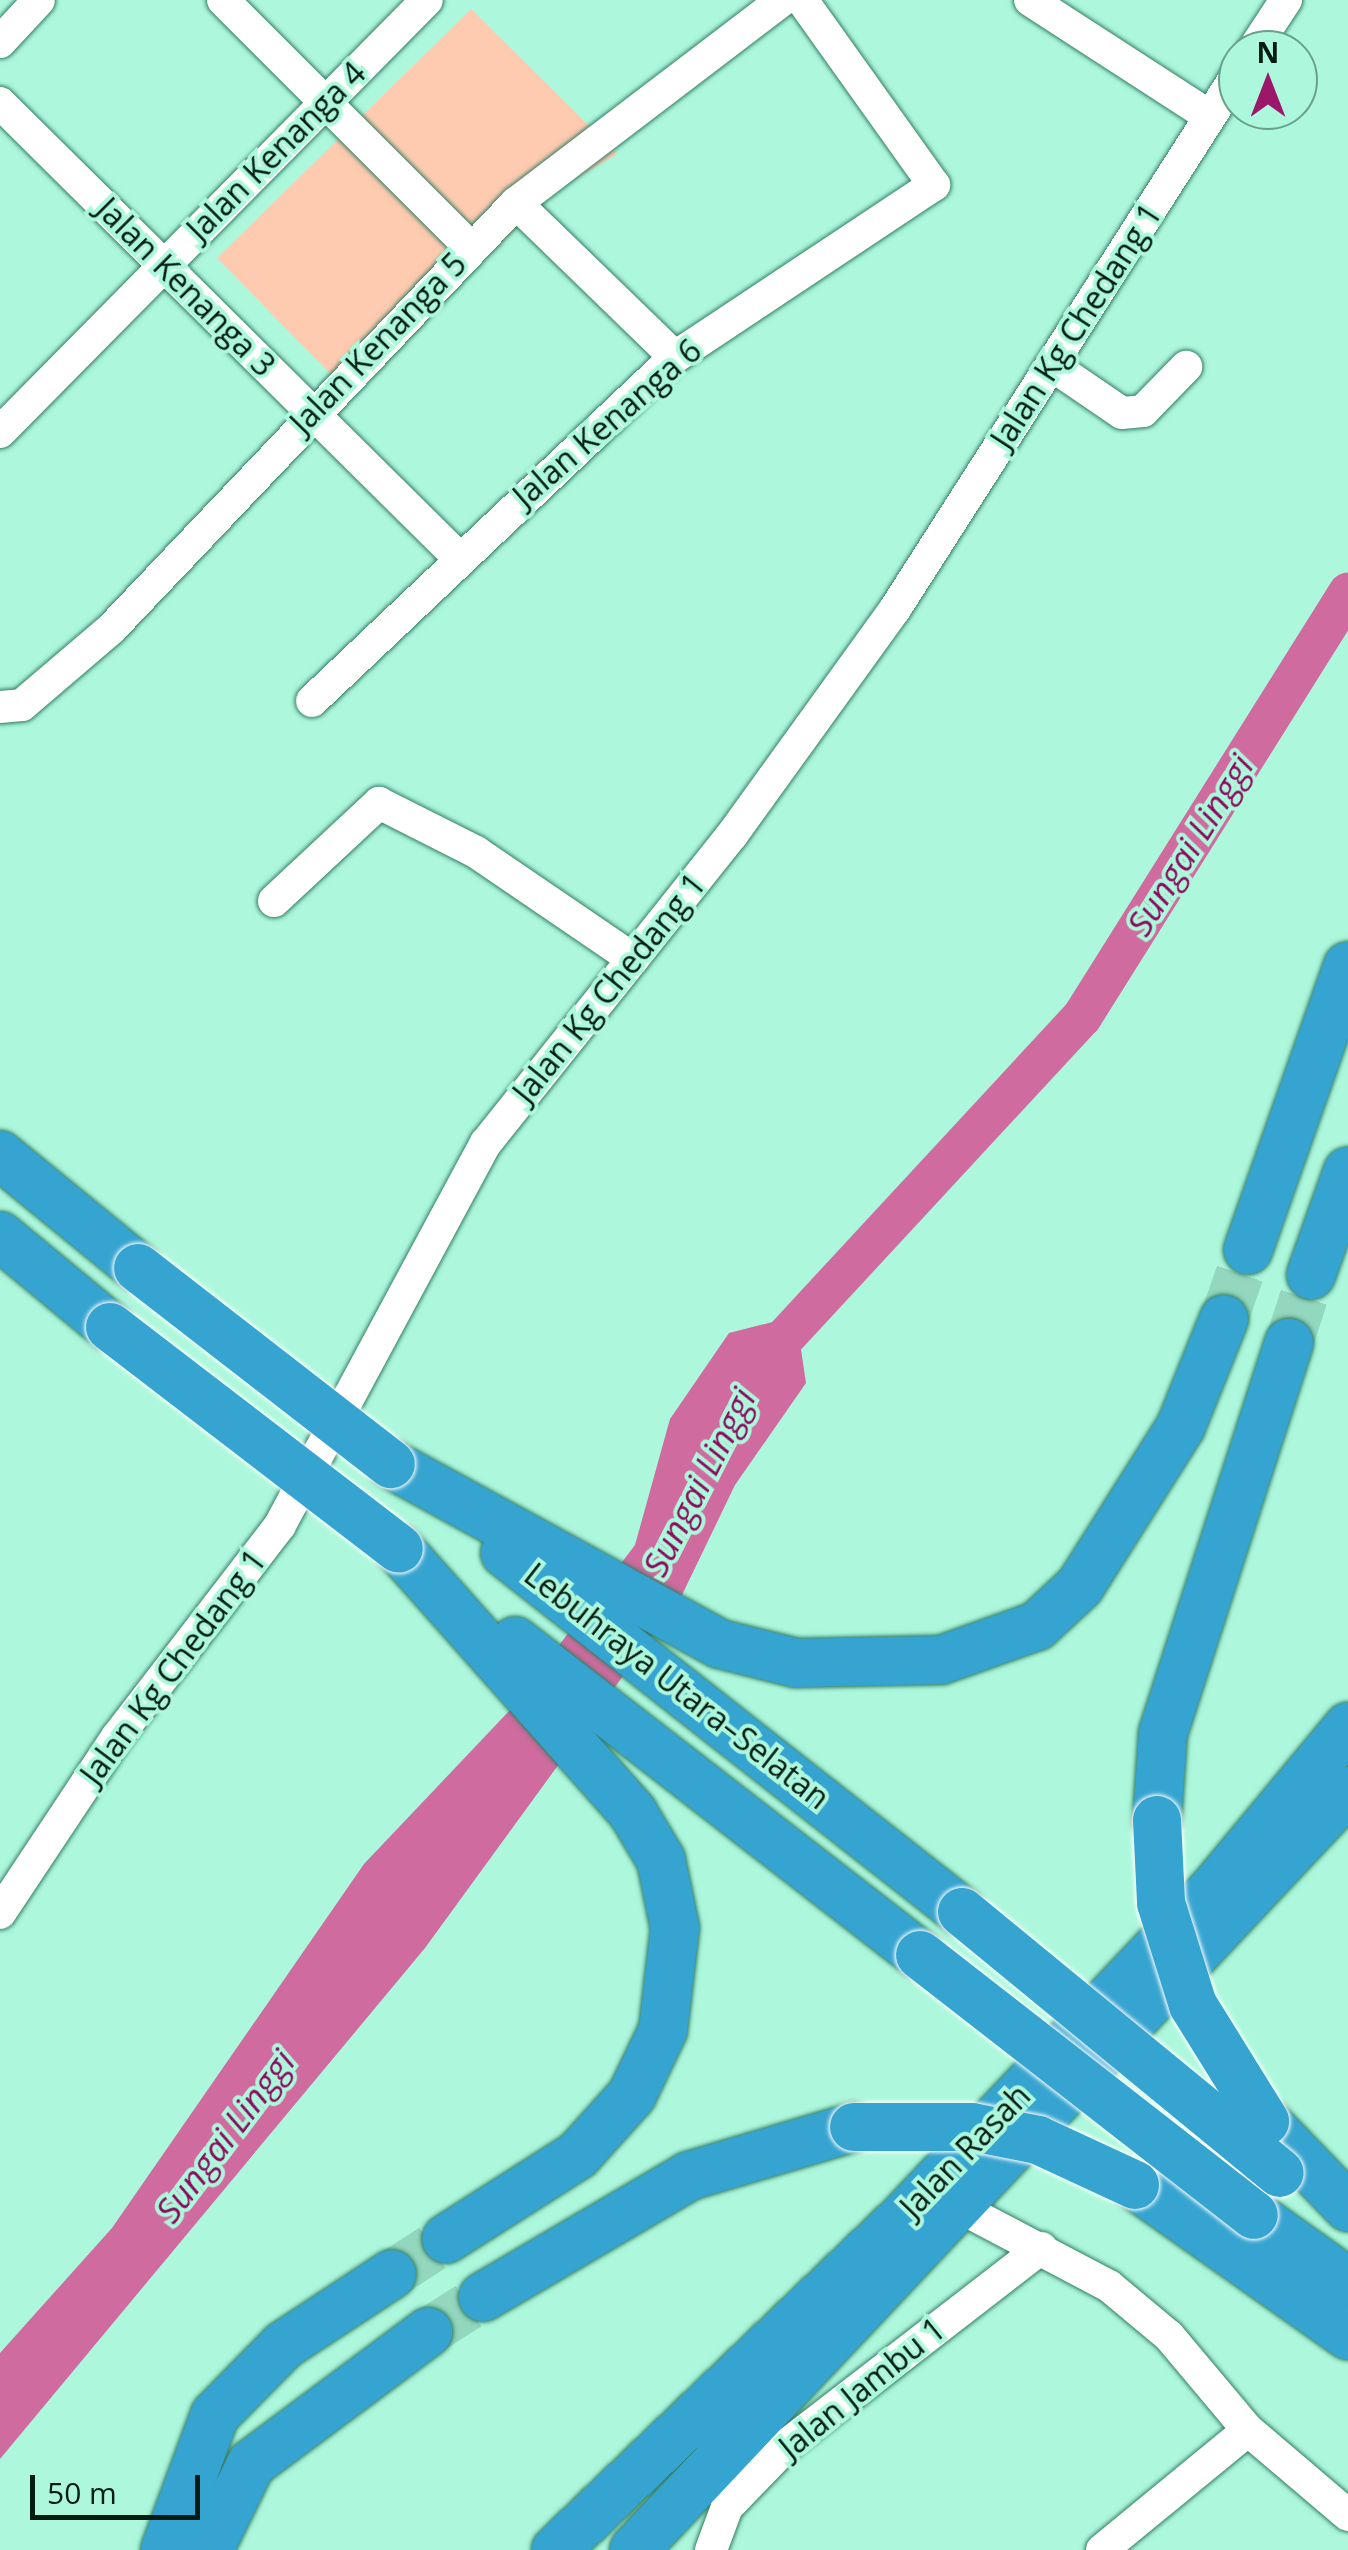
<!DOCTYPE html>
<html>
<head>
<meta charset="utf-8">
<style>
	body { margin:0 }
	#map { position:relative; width:1348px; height:2550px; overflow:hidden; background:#adf8dc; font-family:"Open Sans",sans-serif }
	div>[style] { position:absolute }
	.green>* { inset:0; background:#ffcbb0 }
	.water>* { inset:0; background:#cf6b9e }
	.river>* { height:40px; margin:-20px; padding:0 20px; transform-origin:20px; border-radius:20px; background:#cf6b9e }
	.highway-tunnel>* { height:48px; margin-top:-24px; transform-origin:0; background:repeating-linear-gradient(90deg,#93d7be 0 48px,transparent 0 72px) }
	.roads { filter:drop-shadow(0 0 2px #327d65) drop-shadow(0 0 2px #327d65) }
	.minor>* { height:32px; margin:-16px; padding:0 16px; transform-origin:16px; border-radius:16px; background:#fff }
	.highway>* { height:48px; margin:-24px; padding:0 24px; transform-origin:24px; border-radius:24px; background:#36a4d1 }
	.bridges { filter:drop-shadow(0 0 2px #fff) drop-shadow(0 0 2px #fff) }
	.highway-bridge>* { height:48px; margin:-24px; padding:0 24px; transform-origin:24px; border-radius:24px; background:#36a4d1 }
	span { translate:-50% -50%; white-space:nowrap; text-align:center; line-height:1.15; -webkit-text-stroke:8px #adf8dc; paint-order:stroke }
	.street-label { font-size:32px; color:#001c13 }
	.water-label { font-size:35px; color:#8b0b5c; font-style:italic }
	.north { position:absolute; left:1218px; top:30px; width:100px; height:100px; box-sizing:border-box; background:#adf8dc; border:2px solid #68a08c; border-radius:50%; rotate:0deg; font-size:28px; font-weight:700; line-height:40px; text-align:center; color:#001c13 }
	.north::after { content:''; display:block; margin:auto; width:35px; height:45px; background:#9c1769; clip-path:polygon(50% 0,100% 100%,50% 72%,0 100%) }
	.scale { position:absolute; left:30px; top:2475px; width:170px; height:45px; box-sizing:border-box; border:5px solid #001c13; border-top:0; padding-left:12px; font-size:30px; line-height:35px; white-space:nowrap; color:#001c13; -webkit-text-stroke:8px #adf8dc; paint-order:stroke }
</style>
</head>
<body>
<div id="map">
	<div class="green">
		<div style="clip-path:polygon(471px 9px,617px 154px,554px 192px,348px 392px,217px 258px)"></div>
	</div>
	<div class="water">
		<div style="clip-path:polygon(796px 1316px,806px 1383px,735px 1485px,682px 1595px,425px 1948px,0 2459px,0 2353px,112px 2228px,364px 1864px,510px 1710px,635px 1545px,670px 1419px,729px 1333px)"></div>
	</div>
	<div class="river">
		<div style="left:766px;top:1358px;width:465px;rotate:-47.2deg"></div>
		<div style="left:1082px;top:1017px;width:501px;rotate:-57.9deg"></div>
	</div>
	<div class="highway-tunnel">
		<div style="left:1224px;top:1319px;width:73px;rotate:-70.8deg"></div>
		<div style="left:1289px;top:1343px;width:71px;rotate:-72.1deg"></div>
		<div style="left:392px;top:2274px;width:64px;rotate:-32.9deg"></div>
		<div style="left:428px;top:2332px;width:65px;rotate:-32.5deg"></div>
	</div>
	<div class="roads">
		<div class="minor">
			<div style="left:223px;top:0;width:351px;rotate:45deg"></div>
			<div style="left:1030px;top:0;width:213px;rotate:32.9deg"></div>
			<div style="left:0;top:42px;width:57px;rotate:-47.1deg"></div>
			<div style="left:1253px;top:50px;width:60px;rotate:-56.6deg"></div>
			<div style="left:0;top:103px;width:643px;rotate:44.75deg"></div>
			<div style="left:516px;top:203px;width:221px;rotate:44.1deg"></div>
			<div style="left:1053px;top:366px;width:83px;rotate:34.3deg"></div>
			<div style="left:1122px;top:413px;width:21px;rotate:-5deg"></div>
			<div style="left:1143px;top:411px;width:62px;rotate:-45.7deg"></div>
			<div style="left:0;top:432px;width:607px;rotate:-45.33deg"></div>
			<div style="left:312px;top:701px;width:500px;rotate:-43.46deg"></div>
			<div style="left:675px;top:357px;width:311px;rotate:-33.6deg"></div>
			<div style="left:934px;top:185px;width:227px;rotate:-125.5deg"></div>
			<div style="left:0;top:707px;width:22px;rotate:-5deg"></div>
			<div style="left:22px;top:705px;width:118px;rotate:-40.5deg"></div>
			<div style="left:112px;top:628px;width:586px;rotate:-46.45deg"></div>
			<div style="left:516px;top:203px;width:335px;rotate:-37.3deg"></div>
			<div style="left:274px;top:901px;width:144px;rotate:-43deg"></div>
			<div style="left:379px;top:803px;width:109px;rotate:26.8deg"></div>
			<div style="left:476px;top:852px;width:190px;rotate:34.3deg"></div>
			<div style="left:0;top:1913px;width:211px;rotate:-56.4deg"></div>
			<div style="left:117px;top:1737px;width:267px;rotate:-52.4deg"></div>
			<div style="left:280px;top:1525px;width:434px;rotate:-61.7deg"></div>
			<div style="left:486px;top:1143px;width:394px;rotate:-51.4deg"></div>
			<div style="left:732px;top:835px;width:279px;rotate:-54.2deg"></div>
			<div style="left:895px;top:609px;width:636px;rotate:-57.38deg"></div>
			<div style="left:961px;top:2208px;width:167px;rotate:27.8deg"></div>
			<div style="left:1109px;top:2286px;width:78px;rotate:39.8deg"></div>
			<div style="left:1169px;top:2336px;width:123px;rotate:50deg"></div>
			<div style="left:1248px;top:2430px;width:131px;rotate:40.4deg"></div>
			<div style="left:711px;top:2550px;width:46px;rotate:-69.6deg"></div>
			<div style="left:727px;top:2507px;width:89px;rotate:-45.9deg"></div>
			<div style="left:789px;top:2443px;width:319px;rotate:-37.7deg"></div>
			<div style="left:1102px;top:2550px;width:189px;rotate:-39.4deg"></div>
		</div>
		<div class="highway">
			<div style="left:0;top:1155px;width:178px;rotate:39.3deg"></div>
			<div style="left:0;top:1236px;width:143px;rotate:39.6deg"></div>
			<div style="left:1248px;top:1250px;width:301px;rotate:-70.6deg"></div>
			<div style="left:1311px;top:1275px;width:110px;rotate:-70.4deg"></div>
			<div style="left:391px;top:1464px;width:375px;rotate:28.7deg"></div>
			<div style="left:720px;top:1644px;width:78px;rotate:14deg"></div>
			<div style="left:796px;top:1663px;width:145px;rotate:-1.2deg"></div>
			<div style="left:941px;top:1660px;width:102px;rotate:-19.5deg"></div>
			<div style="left:1037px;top:1626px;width:59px;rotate:-42.9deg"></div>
			<div style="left:1080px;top:1586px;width:189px;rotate:-57.7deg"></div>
			<div style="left:1181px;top:1426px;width:115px;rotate:-68.1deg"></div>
			<div style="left:399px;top:1549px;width:353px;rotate:48.4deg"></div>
			<div style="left:633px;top:1813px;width:55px;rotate:59.2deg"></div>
			<div style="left:661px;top:1860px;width:69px;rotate:78.4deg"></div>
			<div style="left:675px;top:1928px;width:103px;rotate:96.7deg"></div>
			<div style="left:663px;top:2030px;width:72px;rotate:115.5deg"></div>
			<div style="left:632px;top:2095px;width:81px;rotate:132deg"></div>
			<div style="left:578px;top:2155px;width:156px;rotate:147.5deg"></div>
			<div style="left:505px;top:1553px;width:581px;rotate:38.15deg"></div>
			<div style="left:515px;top:1641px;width:512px;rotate:37.79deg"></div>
			<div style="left:1157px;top:1820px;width:87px;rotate:-86.1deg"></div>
			<div style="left:1163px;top:1733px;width:410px;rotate:-72.1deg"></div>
			<div style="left:1265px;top:2121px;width:120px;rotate:46deg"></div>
			<div style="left:1135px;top:2185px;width:261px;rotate:35.2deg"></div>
			<div style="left:1254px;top:2215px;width:115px;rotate:35.5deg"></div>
			<div style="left:483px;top:2297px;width:239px;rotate:-30.4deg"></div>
			<div style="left:689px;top:2176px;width:172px;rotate:-16.5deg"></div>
			<div style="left:165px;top:2550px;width:144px;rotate:-69.7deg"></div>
			<div style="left:215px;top:2415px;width:98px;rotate:-45.4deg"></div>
			<div style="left:284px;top:2345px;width:129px;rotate:-33.3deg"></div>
			<div style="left:209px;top:2550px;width:96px;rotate:-64deg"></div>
			<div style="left:251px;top:2464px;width:221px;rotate:-36.7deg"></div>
			<div style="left:556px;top:2550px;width:485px;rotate:-43.8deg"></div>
			<div style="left:906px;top:2214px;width:451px;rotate:-46.6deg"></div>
			<div style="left:1216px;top:1886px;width:207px;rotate:-50.3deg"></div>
			<div style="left:634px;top:2550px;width:1042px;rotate:-46.75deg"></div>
		</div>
	</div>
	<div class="bridges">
		<div class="highway-bridge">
			<div style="left:138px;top:1268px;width:320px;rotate:37.8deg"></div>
			<div style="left:110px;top:1327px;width:364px;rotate:37.5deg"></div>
			<div style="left:1157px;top:1820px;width:83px;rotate:87.2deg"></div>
			<div style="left:1161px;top:1903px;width:107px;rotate:72.6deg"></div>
			<div style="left:1193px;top:2005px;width:137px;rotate:58.2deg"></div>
			<div style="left:962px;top:1912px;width:411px;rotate:39.4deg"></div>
			<div style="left:920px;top:1955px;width:423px;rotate:37.9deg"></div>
			<div style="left:854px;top:2127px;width:118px"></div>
			<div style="left:972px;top:2127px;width:67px;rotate:11.1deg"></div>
			<div style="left:1038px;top:2140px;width:107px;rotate:24.9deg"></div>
		</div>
	</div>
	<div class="street-label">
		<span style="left:276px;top:151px;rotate:-45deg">Jalan Kenanga 4</span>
		<span style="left:186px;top:287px;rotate:45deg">Jalan Kenanga 3</span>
		<span style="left:1076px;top:326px;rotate:-57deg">Jalan Kg Chedang 1</span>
		<span style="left:378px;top:343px;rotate:-46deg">Jalan Kenanga 5</span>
		<span style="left:607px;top:423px;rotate:-41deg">Jalan Kenanga 6</span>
		<span style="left:609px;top:988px;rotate:-51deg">Jalan Kg Chedang 1</span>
		<span style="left:173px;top:1667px;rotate:-53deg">Jalan Kg Chedang 1</span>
		<span style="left:677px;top:1686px;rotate:38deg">Lebuhraya Utara–Selatan</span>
		<span style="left:965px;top:2151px;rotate:-46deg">Jalan Rasah</span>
		<span style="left:862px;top:2388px;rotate:-39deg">Jalan Jambu 1</span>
	</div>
	<div class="water-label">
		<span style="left:1190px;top:845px;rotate:-58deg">Sungai Linggi</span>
		<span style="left:699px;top:1482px;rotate:-63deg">Sungai Linggi</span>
		<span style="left:225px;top:2136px;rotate:-53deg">Sungai Linggi</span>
	</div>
	<div class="north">N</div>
	<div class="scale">50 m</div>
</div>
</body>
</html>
